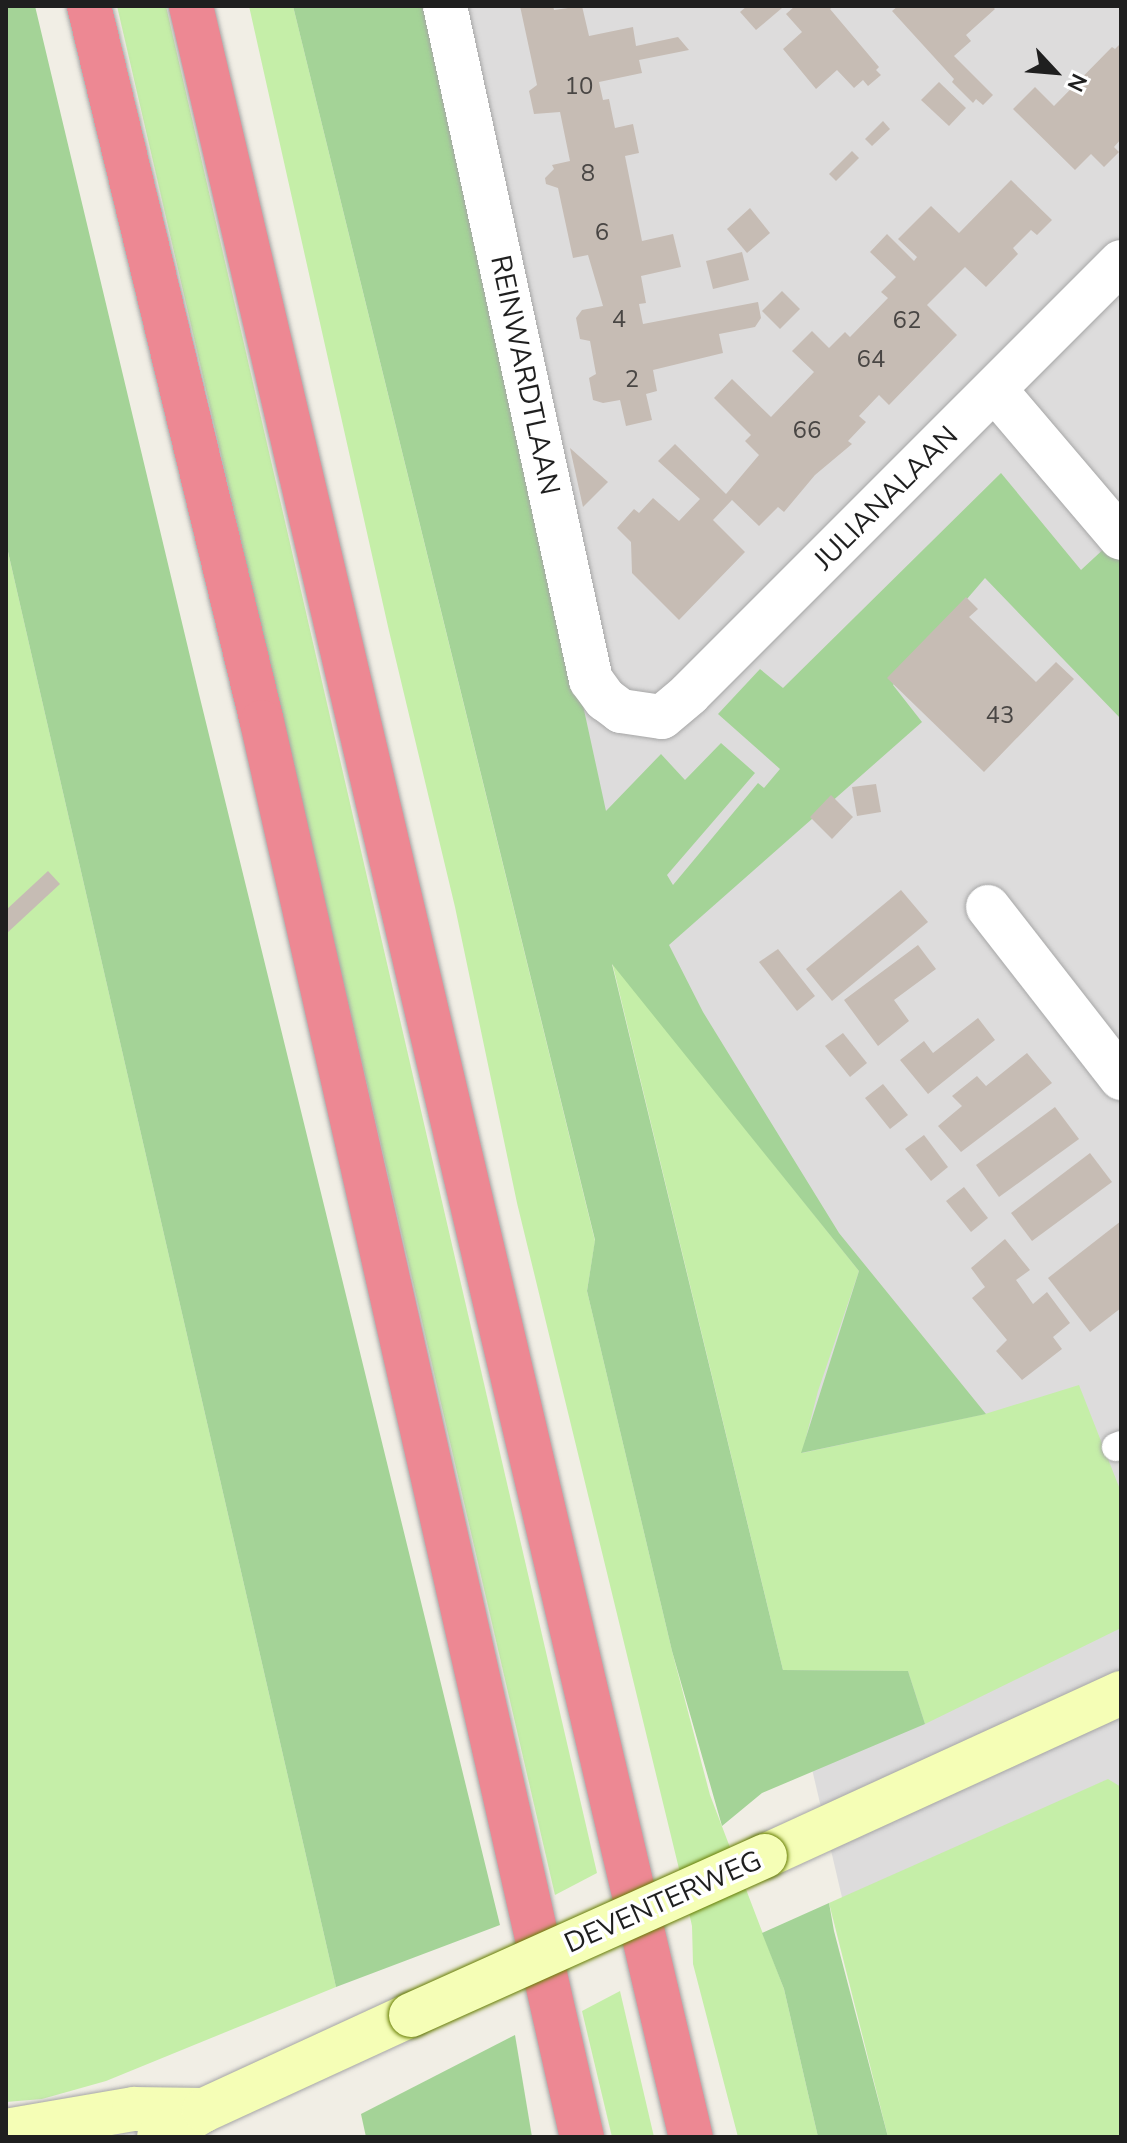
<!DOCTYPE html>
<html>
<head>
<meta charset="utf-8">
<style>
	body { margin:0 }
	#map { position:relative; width:1127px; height:2143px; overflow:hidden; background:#f1eee5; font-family:"Nunito Sans",sans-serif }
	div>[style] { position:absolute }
	.residential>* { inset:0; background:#dddcdc }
	.grass>* { inset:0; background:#c5eea8 }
	.forest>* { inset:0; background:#a4d397 }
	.building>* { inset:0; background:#c6bcb4 }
	.roads { filter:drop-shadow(0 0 2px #a6a6a6) drop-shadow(0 0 2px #a6a6a6) }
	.service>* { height:28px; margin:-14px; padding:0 14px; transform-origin:14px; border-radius:14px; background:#fff }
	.minor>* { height:44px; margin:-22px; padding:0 22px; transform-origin:22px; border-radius:22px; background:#fff }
	.secondary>* { height:44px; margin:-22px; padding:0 22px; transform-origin:22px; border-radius:22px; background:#f5feb6 }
	.motorway>* { height:44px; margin:-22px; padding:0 22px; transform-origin:22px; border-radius:22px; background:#ed8893 }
	.bridges { filter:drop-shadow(0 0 2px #667d00) drop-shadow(0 0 2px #667d00) }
	.secondary-bridge>* { height:44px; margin:-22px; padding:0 22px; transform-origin:22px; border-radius:22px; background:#f5feb6 }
	span { translate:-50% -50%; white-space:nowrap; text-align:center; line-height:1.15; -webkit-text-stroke:7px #fff; paint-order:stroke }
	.number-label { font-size:24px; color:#494644 }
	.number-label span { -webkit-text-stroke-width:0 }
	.street-label { font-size:28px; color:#1f1f1f }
	.frame { position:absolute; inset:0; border:8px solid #1f1f1f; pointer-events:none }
	.north { position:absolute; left:1015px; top:32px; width:80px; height:80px; -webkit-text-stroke:6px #fff; paint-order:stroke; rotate:116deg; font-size:22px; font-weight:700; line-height:32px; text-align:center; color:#1f1f1f }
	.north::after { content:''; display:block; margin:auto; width:28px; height:36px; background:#1f1f1f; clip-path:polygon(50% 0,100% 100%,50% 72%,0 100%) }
</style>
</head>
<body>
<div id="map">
	<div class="residential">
		<div style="clip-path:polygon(400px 6px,1121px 6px,1121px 2137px,898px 2137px)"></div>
	</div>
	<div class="grass">
		<div style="clip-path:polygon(117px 6px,166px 6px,597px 1873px,555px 1895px)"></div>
		<div style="clip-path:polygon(249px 6px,293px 6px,595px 1241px,587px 1291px,672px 1651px,710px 1795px,784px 1989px,818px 2137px,738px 2137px,693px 1964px,692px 1926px,681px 1877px,517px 1203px,455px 907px,389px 631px)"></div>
		<div style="clip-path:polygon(6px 543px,336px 1987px,106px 2081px,42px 2099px,6px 2102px)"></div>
		<div style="clip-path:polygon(612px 962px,859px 1271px,818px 1391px,802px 1453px,985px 1414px,1079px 1385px,1121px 1492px,1121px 1628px,925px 1724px,908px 1671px,783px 1670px)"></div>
		<div style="clip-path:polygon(1108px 1779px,1121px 1787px,1121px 2137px,888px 2137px,829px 1903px)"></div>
		<div style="clip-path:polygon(620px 1991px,654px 2137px,612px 2137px,582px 2011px)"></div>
	</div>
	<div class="forest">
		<div style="clip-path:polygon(6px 6px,35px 6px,199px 694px,500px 1925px,336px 1987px,6px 543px)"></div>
		<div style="clip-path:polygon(293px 6px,431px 6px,606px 811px,661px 754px,685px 780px,721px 743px,755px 773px,667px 875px,673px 885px,758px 783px,764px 788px,780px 769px,718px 714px,760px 669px,783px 688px,1001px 473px,1081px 570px,1108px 545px,1121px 561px,1121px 719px,985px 578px,893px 685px,922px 722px,669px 945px,703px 1012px,839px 1233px,986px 1414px,801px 1453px,859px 1271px,612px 964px,783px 1670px,908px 1671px,925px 1724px,762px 1793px,722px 1826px,672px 1651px,587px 1291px,595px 1240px)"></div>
		<div style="clip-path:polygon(829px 1903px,834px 1931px,888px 2137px,818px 2137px,784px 1989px,762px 1933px)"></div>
		<div style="clip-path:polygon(515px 2035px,532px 2137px,366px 2137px,361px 2114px)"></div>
	</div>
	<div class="building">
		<div style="clip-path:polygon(520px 6px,553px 6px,554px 10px,582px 6px,589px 36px,633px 27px,636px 46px,678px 37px,689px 50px,639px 60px,642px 73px,599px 82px,603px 100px,609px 99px,615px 128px,633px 124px,639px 153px,625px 156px,642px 241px,673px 234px,681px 267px,641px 276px,646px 303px,639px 304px,643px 324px,758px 302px,761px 318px,755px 327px,719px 334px,723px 353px,653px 370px,657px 391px,646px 394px,652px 420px,626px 426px,620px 400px,603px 403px,593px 400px,589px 378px,596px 374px,590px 341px,580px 339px,576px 318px,582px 310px,603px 306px,588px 255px,573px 258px,558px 188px,546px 184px,545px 178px,554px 169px,552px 165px,570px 161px,560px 112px,534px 114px,529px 91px,537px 85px)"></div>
		<div style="clip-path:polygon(747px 6px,781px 6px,782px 8px,756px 30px,740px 12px)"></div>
		<div style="clip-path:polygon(795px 6px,834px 6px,830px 9px,879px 67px,876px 70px,881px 75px,868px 86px,863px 80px,854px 88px,837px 70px,816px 89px,783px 49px,802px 32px,786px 14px)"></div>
		<div style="clip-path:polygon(898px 6px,992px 6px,995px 9px,966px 35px,971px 41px,954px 56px,993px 95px,983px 105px,976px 99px,973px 103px,952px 82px,954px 79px,892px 11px)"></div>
		<div style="clip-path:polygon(1121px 43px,1121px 139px,1114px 147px,1119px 152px,1104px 167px,1091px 154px,1075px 170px,1013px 109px,1035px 87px,1054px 106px,1112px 47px,1115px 49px)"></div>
		<div style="clip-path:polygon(939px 82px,966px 108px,949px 126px,921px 100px)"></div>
		<div style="clip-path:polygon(883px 121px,890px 129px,872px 146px,865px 139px)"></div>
		<div style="clip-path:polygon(852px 151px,859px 158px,836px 181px,829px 174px)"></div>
		<div style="clip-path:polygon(1011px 180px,1052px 220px,1037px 235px,1031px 230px,1013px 248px,1018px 254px,986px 287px,965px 267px,927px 305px,957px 335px,889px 405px,879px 395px,859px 416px,866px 422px,848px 441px,852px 444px,815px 475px,784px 512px,778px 507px,759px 526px,732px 500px,713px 520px,745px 552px,679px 620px,632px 573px,631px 542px,617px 528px,634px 509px,639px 513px,653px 498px,679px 521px,700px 499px,658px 461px,675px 444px,726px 494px,759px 455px,745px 441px,751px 435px,714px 398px,732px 379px,771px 417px,814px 372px,792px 351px,812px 331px,829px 348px,845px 332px,850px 337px,888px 298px,881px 292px,896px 277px,870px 252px,887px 234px,914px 261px,917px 257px,898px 239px,931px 206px,959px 233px)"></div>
		<div style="clip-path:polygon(750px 208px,770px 233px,747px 253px,727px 229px)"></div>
		<div style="clip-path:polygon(742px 252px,749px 280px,713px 289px,706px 261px)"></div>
		<div style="clip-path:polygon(782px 291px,800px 309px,780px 329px,762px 311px)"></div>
		<div style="clip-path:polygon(570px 448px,608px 482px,583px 507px)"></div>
		<div style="clip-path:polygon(966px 597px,978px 609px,969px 617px,1036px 682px,1056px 662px,1074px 679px,984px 772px,887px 678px)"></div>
		<div style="clip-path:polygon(876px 784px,881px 812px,857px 816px,852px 787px)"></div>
		<div style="clip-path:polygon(831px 795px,853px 817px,832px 839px,810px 817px)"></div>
		<div style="clip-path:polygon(48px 871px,60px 884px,6px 934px,6px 910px)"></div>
		<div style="clip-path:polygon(901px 890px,928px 922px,832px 1001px,806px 969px)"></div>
		<div style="clip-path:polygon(918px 945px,936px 969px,894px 1000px,909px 1021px,878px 1046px,844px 1000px)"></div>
		<div style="clip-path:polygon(778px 949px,815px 996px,797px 1011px,759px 962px)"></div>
		<div style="clip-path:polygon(978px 1018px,995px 1040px,928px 1094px,900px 1060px,924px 1041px,933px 1053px)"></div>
		<div style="clip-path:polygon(843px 1033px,867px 1063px,850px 1077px,825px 1046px)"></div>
		<div style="clip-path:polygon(1027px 1053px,1052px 1083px,961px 1152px,938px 1126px,962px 1106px,952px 1096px,977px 1076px,986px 1086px)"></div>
		<div style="clip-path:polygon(883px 1084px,908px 1115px,890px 1129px,865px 1098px)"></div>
		<div style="clip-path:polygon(1055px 1107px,1079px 1139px,999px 1197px,976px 1165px)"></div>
		<div style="clip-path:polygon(924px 1135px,948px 1167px,931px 1181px,905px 1149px)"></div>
		<div style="clip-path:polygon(1090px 1153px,1112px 1182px,1032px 1241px,1011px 1213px)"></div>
		<div style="clip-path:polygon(964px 1187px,988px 1218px,971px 1232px,946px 1201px)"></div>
		<div style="clip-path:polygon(1121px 1221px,1121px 1308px,1090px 1332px,1048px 1278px)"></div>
		<div style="clip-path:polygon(1005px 1239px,1030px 1270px,1016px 1280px,1033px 1304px,1047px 1292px,1070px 1323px,1053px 1337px,1062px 1349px,1022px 1380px,996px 1351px,1007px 1340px,972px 1298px,985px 1287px,971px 1268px)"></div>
	</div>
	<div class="roads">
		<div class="service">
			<div style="left:1116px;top:1447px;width:5px;rotate:-22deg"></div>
		</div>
		<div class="minor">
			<div style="left:445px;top:6px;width:690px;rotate:77.78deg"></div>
			<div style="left:591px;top:680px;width:24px;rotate:54deg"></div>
			<div style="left:605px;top:699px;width:20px;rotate:37deg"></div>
			<div style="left:621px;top:711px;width:41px;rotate:8.3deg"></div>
			<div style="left:662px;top:717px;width:35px;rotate:-40deg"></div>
			<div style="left:689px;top:694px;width:611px;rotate:-45deg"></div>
			<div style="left:995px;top:390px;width:194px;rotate:49.6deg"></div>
			<div style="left:988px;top:907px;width:217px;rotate:52.1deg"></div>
		</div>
		<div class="secondary">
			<div style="left:765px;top:1856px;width:392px;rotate:-24.6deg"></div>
			<div style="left:6px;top:2131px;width:130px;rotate:-9.8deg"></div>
			<div style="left:134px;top:2109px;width:70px;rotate:0.8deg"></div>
			<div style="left:159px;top:2137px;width:52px;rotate:-31deg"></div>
			<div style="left:204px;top:2110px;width:228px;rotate:-24.7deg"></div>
		</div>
		<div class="motorway">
			<div style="left:89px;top:6px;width:737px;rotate:76.42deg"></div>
			<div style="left:262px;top:722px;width:1451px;rotate:77.26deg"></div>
			<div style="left:191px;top:6px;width:2189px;rotate:76.8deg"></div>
		</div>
	</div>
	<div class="bridges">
		<div class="secondary-bridge">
			<div style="left:411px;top:2015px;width:388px;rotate:-24.2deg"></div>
		</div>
	</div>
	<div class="number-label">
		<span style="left:579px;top:87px">10</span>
		<span style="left:588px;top:174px">8</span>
		<span style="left:602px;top:233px">6</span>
		<span style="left:619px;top:320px">4</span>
		<span style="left:907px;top:321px">62</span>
		<span style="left:871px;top:360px">64</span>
		<span style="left:632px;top:380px">2</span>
		<span style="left:807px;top:431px">66</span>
		<span style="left:1000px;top:716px">43</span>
	</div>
	<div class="street-label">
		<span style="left:525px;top:375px;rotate:78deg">REINWARDTLAAN</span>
		<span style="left:886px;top:498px;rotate:-45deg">JULIANALAAN</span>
		<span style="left:663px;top:1902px;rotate:-24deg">DEVENTERWEG</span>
	</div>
	<div class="frame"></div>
	<div class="north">N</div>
</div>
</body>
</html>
